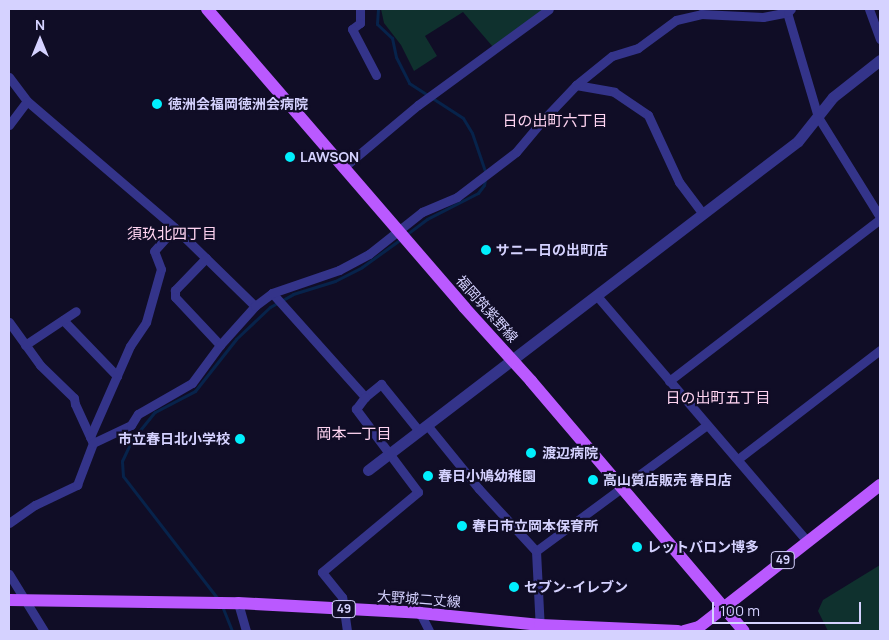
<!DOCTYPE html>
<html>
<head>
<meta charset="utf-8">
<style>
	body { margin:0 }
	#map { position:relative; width:889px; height:640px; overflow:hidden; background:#100d26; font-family:Manrope,"Noto Sans JP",sans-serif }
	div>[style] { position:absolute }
	.green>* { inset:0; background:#0f312e }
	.stream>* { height:3px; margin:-1.5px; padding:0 1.5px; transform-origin:1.5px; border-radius:1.5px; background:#07234b }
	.minor>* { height:9px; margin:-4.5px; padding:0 4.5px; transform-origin:4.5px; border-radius:4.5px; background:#34348a }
	.tertiary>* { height:11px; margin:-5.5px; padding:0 5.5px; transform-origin:5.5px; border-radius:5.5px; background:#34348a }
	.primary>* { height:12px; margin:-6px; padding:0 6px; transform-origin:6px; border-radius:6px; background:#ba59ff }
	.dots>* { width:14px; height:14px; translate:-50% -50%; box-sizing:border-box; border:2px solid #100d26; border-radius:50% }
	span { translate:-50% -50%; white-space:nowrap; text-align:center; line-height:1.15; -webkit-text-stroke:4.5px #100d26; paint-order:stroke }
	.shield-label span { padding:1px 4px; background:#100d26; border:1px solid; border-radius:4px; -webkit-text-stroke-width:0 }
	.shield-label { font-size:12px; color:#d5d2ff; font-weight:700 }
	.poi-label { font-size:14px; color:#d5d2ff; font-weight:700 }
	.left { translate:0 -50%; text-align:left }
	.right { translate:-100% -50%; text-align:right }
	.street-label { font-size:14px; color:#d5d2ff }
	.neighbourhood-label { font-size:15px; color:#ffd4f1 }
	.frame { position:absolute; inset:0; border:10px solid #d5d2ff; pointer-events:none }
	.north { position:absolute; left:15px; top:15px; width:50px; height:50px; -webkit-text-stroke:4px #100d26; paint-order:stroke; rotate:0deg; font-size:14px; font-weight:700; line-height:20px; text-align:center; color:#d5d2ff }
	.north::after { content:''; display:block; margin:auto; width:18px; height:22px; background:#d5d2ff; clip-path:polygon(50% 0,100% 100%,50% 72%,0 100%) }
	.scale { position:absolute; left:712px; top:602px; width:149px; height:22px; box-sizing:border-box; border:2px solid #d5d2ff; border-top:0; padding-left:6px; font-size:15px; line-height:18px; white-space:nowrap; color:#d5d2ff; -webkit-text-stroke:4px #100d26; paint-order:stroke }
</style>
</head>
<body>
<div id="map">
	<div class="green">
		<div style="clip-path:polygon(381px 9px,547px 9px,493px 47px,463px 12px,425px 36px,437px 56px,414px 71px,401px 45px,384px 23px)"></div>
		<div style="clip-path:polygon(880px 565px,880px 631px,828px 631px,818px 611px,823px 600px)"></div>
	</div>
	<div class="stream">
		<div style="left:378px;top:9px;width:15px;rotate:94deg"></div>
		<div style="left:377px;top:24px;width:21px;rotate:43deg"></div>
		<div style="left:392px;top:38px;width:19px;rotate:78deg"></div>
		<div style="left:396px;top:57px;width:29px;rotate:63deg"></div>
		<div style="left:409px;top:83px;width:64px;rotate:32.9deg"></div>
		<div style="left:463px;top:118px;width:17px;rotate:59deg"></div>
		<div style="left:472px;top:133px;width:43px;rotate:71.1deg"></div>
		<div style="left:486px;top:174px;width:11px;rotate:100deg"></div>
		<div style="left:484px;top:185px;width:10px;rotate:127deg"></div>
		<div style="left:478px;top:193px;width:57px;rotate:153deg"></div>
		<div style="left:427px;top:219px;width:26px;rotate:143deg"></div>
		<div style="left:218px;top:599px;width:155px;rotate:-127.7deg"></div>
		<div style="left:123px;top:476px;width:15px;rotate:-94deg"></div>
		<div style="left:122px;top:461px;width:23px;rotate:-65deg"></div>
		<div style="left:132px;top:440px;width:36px;rotate:-51deg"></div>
		<div style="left:155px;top:412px;width:45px;rotate:-27.7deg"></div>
		<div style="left:195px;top:391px;width:66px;rotate:-51.7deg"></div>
		<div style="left:236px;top:339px;width:47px;rotate:-43.3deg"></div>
		<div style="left:270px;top:307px;width:26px;rotate:-29deg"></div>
		<div style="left:293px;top:294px;width:44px;rotate:-17.2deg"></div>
		<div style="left:335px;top:281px;width:30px;rotate:-27deg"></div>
		<div style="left:362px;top:267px;width:48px;rotate:-35.7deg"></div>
		<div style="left:222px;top:606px;width:27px;rotate:68deg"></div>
	</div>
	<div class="minor">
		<div style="left:360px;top:9px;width:14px;rotate:90deg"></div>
		<div style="left:360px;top:23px;width:10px;rotate:143deg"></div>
		<div style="left:352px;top:29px;width:52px;rotate:62.4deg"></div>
		<div style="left:786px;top:9px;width:113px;rotate:73.5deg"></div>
		<div style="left:818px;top:117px;width:118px;rotate:58.2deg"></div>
		<div style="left:869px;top:9px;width:32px;rotate:70deg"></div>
		<div style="left:9px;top:77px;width:30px;rotate:53deg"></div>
		<div style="left:27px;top:101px;width:195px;rotate:40.6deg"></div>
		<div style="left:175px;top:228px;width:112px;rotate:44.3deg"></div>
		<div style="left:576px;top:85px;width:39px;rotate:10deg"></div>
		<div style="left:614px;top:92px;width:41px;rotate:34.1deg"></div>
		<div style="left:648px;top:115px;width:74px;rotate:65.2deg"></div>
		<div style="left:679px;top:182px;width:40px;rotate:53deg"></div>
		<div style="left:9px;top:125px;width:30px;rotate:-53deg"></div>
		<div style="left:344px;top:167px;width:97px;rotate:-40deg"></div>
		<div style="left:418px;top:105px;width:162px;rotate:-36.2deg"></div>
		<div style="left:206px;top:258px;width:45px;rotate:134.1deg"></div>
		<div style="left:175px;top:290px;width:7px;rotate:90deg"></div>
		<div style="left:175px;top:297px;width:66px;rotate:46.8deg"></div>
		<div style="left:272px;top:293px;width:140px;rotate:48.2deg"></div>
		<div style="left:365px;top:397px;width:21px;rotate:-39deg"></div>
		<div style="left:381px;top:384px;width:60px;rotate:51deg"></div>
		<div style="left:597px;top:296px;width:323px;rotate:49.4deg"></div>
		<div style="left:63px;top:320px;width:78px;rotate:46deg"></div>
		<div style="left:9px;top:322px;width:53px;rotate:54.2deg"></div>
		<div style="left:40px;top:365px;width:47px;rotate:44.1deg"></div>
		<div style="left:74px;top:398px;width:6px;rotate:81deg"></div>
		<div style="left:75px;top:404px;width:41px;rotate:65.3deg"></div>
		<div style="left:25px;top:345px;width:61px;rotate:-33.7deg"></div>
		<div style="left:669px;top:381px;width:266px;rotate:-37.5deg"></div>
		<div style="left:427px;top:425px;width:82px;rotate:50.9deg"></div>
		<div style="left:479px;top:489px;width:84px;rotate:47.4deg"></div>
		<div style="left:536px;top:551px;width:78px;rotate:87.1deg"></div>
		<div style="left:90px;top:437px;width:99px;rotate:-66.3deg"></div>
		<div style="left:130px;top:346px;width:29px;rotate:-56deg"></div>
		<div style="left:146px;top:322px;width:55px;rotate:-74.2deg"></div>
		<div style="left:161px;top:269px;width:19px;rotate:-111deg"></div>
		<div style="left:154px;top:251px;width:31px;rotate:-48deg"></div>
		<div style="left:738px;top:459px;width:179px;rotate:-37.5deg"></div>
		<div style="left:9px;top:523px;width:32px;rotate:-35deg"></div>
		<div style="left:35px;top:505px;width:47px;rotate:-25.5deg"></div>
		<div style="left:77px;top:485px;width:45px;rotate:-69.1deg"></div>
		<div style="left:93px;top:443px;width:42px;rotate:-25.3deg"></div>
		<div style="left:131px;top:425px;width:13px;rotate:-58deg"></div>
		<div style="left:138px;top:414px;width:62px;rotate:-29.9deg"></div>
		<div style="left:192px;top:383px;width:47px;rotate:-53.6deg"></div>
		<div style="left:220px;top:345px;width:52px;rotate:-48.1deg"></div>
		<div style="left:255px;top:306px;width:21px;rotate:-37deg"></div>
		<div style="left:272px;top:293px;width:71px;rotate:-18.9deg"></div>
		<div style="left:339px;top:270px;width:34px;rotate:-28deg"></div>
		<div style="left:369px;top:254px;width:68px;rotate:-38.4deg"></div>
		<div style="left:422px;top:212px;width:38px;rotate:-23deg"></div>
		<div style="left:457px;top:197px;width:74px;rotate:-37.3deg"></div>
		<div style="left:516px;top:152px;width:38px;rotate:-50deg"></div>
		<div style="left:540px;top:123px;width:52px;rotate:-46.5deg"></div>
		<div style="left:576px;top:85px;width:46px;rotate:-38.9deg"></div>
		<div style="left:612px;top:56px;width:27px;rotate:-17deg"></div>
		<div style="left:638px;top:48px;width:47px;rotate:-36.4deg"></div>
		<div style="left:676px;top:20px;width:26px;rotate:-13deg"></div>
		<div style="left:701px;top:14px;width:62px;rotate:2.8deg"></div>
		<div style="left:763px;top:17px;width:25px;rotate:-11deg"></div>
		<div style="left:788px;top:12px;width:4px;rotate:-45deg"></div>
		<div style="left:536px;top:551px;width:212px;rotate:-36.4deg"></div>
		<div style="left:9px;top:574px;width:67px;rotate:58.4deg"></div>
		<div style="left:238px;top:603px;width:29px;rotate:74deg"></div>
		<div style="left:420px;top:613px;width:20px;rotate:63deg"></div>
		<div style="left:347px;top:631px;width:34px;rotate:-98deg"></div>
		<div style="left:342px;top:597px;width:32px;rotate:-129deg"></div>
		<div style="left:322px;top:572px;width:125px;rotate:-39.8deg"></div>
		<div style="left:418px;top:492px;width:104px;rotate:-126.8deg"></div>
		<div style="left:356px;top:409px;width:15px;rotate:-53deg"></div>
	</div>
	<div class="tertiary">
		<div style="left:368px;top:470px;width:541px;rotate:-37.42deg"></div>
		<div style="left:798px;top:141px;width:56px;rotate:-51.5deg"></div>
		<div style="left:833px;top:97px;width:60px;rotate:-38.2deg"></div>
	</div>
	<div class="primary">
		<div style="left:207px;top:9px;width:394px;rotate:49.2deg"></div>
		<div style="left:464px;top:307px;width:100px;rotate:47.8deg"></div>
		<div style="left:531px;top:381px;width:328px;rotate:49.6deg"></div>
		<div style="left:9px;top:600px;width:229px;rotate:0.8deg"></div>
		<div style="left:238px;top:603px;width:182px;rotate:3.1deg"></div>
		<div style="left:420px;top:613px;width:121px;rotate:5.7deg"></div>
		<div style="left:540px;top:625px;width:138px;rotate:2.5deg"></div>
		<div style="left:684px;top:631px;width:16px;rotate:-15deg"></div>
		<div style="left:699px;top:627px;width:230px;rotate:-38.1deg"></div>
	</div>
	<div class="dots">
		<div style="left:157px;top:104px;background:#00effd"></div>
		<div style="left:290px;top:157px;background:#00effd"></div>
		<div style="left:486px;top:250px;background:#00effd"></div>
		<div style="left:240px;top:439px;background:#00effd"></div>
		<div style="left:531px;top:453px;background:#00effd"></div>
		<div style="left:428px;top:476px;background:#00effd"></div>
		<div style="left:593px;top:480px;background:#00effd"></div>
		<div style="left:462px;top:526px;background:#00effd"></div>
		<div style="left:637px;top:547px;background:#00effd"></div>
		<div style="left:514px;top:587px;background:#00effd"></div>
	</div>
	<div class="shield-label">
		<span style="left:783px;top:560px">49</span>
		<span style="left:344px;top:609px">49</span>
	</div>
	<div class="poi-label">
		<span class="left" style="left:168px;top:104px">徳洲会福岡徳洲会病院</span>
		<span class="left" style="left:300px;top:157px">LAWSON</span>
		<span class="left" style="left:496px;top:250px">サニー日の出町店</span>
		<span class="right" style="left:230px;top:439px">市立春日北小学校</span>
		<span class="left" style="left:542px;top:453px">渡辺病院</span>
		<span class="left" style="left:438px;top:476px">春日小鳩幼稚園</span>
		<span class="left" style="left:603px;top:480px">高山質店販売 春日店</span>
		<span class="left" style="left:472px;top:526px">春日市立岡本保育所</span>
		<span class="left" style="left:647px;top:547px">レットバロン博多</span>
		<span class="left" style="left:524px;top:587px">セブン-イレブン</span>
	</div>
	<div class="street-label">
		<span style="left:487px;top:309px;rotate:48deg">福岡筑紫野線</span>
		<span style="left:419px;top:599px;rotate:4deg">大野城二丈線</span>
	</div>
	<div class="neighbourhood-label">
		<span style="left:555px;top:121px">日の出町六丁目</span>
		<span style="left:172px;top:234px">須玖北四丁目</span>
		<span style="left:718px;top:398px">日の出町五丁目</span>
		<span style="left:354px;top:434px">岡本一丁目</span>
	</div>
	<div class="frame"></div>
	<div class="north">N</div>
	<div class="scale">100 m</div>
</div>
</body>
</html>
